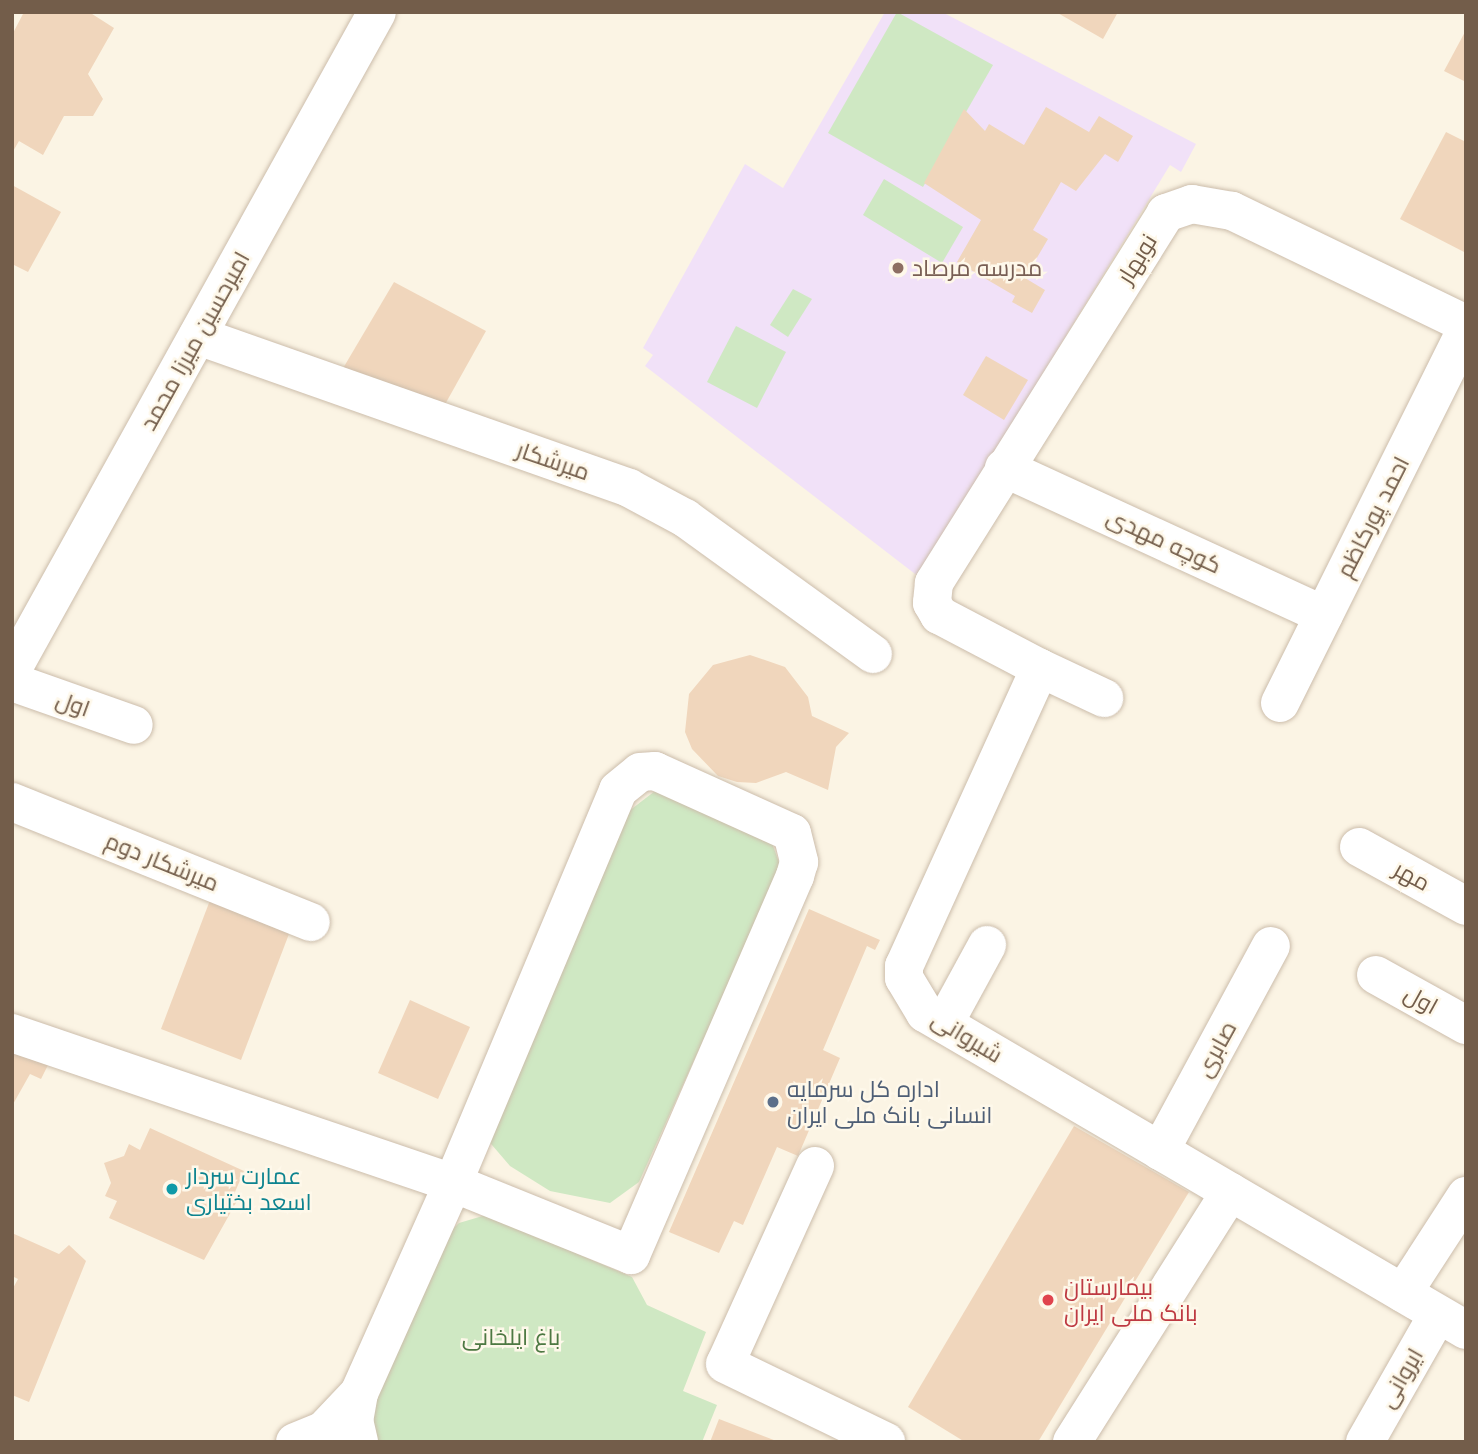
<!DOCTYPE html>
<html>
<head>
<meta charset="utf-8">
<style>
	body { margin:0 }
	#map { position:relative; width:1478px; height:1454px; overflow:hidden; background:#fbf4e4; font-family:Inter,Cairo,sans-serif }
	div>[style] { position:absolute }
	.education>* { inset:0; background:#f1e1f8 }
	.green>* { inset:0; background:#cfe8c3 }
	.building>* { inset:0; background:#f0d6bc }
	.roads { filter:drop-shadow(0 0 2px #ccbdab) drop-shadow(0 0 2px #ccbdab) }
	.minor>* { height:38px; margin:-19px; padding:0 19px; transform-origin:19px; border-radius:19px; background:#fff }
	.dots>* { width:19px; height:19px; translate:-50% -50%; box-sizing:border-box; border:4px solid #fef8ea; border-radius:50% }
	span { translate:-50% -50%; white-space:nowrap; text-align:center; line-height:1.15; -webkit-text-stroke:5px #fef8ea; paint-order:stroke }
	.street-label { font-size:23px; color:#735d4a }
	.education-label { font-size:23px; color:#785e54 }
	.left { translate:0 -50%; text-align:left }
	.service-label { font-size:23px; color:#4e5e75 }
	.culture-label { font-size:23px; color:#0d838f }
	.health-label { font-size:23px; color:#be3a42 }
	.park-label { font-size:23px; color:#4d7842 }
	.frame { position:absolute; inset:0; border:14px solid #735d4a; pointer-events:none }
</style>
</head>
<body>
<div id="map">
	<div class="education">
		<div style="clip-path:polygon(885px 12px,942px 12px,1196px 144px,1181px 172px,1170px 165px,919px 577px,645px 366px,653px 355px,643px 348px,745px 164px,783px 188px)"></div>
	</div>
	<div class="green">
		<div style="clip-path:polygon(897px 12px,993px 65px,923px 187px,828px 133px)"></div>
		<div style="clip-path:polygon(884px 179px,963px 227px,942px 263px,863px 215px)"></div>
		<div style="clip-path:polygon(793px 289px,812px 299px,788px 337px,770px 325px)"></div>
		<div style="clip-path:polygon(736px 326px,786px 352px,757px 408px,707px 382px)"></div>
		<div style="clip-path:polygon(655px 791px,772px 843px,781px 868px,639px 1182px,610px 1203px,550px 1191px,510px 1166px,486px 1138px,629px 811px)"></div>
		<div style="clip-path:polygon(486px 1215px,632px 1277px,647px 1305px,706px 1332px,683px 1391px,717px 1405px,702px 1442px,370px 1442px,366px 1410px,436px 1245px,459px 1223px)"></div>
	</div>
	<div class="building">
		<div style="clip-path:polygon(24px 12px,89px 12px,114px 28px,88px 74px,103px 99px,93px 116px,64px 116px,43px 155px,19px 141px,12px 153px,12px 35px)"></div>
		<div style="clip-path:polygon(1056px 12px,1118px 12px,1103px 39px)"></div>
		<div style="clip-path:polygon(1466px 30px,1466px 82px,1444px 71px)"></div>
		<div style="clip-path:polygon(1046px 107px,1089px 132px,1099px 116px,1133px 136px,1118px 162px,1105px 154px,1076px 191px,1061px 182px,1033px 230px,1048px 239px,1025px 278px,1045px 290px,1032px 313px,1012px 302px,1015px 296px,957px 262px,981px 220px,924px 183px,964px 109px,985px 131px,989px 124px,1024px 145px)"></div>
		<div style="clip-path:polygon(1446px 132px,1466px 142px,1466px 253px,1400px 219px)"></div>
		<div style="clip-path:polygon(12px 185px,61px 212px,28px 272px,12px 264px)"></div>
		<div style="clip-path:polygon(394px 282px,486px 331px,443px 408px,342px 370px)"></div>
		<div style="clip-path:polygon(986px 356px,1028px 380px,1004px 420px,963px 395px)"></div>
		<div style="clip-path:polygon(750px 655px,785px 667px,808px 697px,812px 716px,849px 733px,836px 747px,828px 790px,786px 772px,756px 783px,737px 782px,718px 776px,692px 749px,685px 732px,689px 694px,713px 665px)"></div>
		<div style="clip-path:polygon(212px 895px,292px 926px,241px 1060px,161px 1029px)"></div>
		<div style="clip-path:polygon(809px 909px,880px 940px,875px 950px,867px 946px,823px 1050px,840px 1058px,798px 1156px,777px 1147px,743px 1225px,734px 1221px,719px 1253px,669px 1232px)"></div>
		<div style="clip-path:polygon(410px 1000px,470px 1027px,438px 1099px,378px 1073px)"></div>
		<div style="clip-path:polygon(12px 1047px,48px 1065px,41px 1079px,30px 1074px,12px 1106px)"></div>
		<div style="clip-path:polygon(1074px 1126px,1189px 1192px,1038px 1442px,965px 1442px,908px 1407px)"></div>
		<div style="clip-path:polygon(150px 1128px,244px 1171px,232px 1199px,237px 1201px,204px 1260px,109px 1218px,117px 1201px,105px 1196px,111px 1183px,104px 1163px,124px 1156px,129px 1144px,140px 1150px)"></div>
		<div style="clip-path:polygon(12px 1233px,59px 1254px,69px 1245px,86px 1261px,29px 1402px,12px 1395px,12px 1290px,18px 1279px,12px 1276px)"></div>
		<div style="clip-path:polygon(719px 1419px,779px 1442px,710px 1442px)"></div>
	</div>
	<div class="roads">
		<div class="minor">
			<div style="left:1466px;top:324px;width:260px;rotate:-154.2deg"></div>
			<div style="left:1232px;top:211px;width:41px;rotate:-170.1deg"></div>
			<div style="left:1192px;top:204px;width:28px;rotate:161deg"></div>
			<div style="left:1166px;top:213px;width:437px;rotate:122.1deg"></div>
			<div style="left:934px;top:583px;width:20px;rotate:96deg"></div>
			<div style="left:932px;top:603px;width:14px;rotate:60deg"></div>
			<div style="left:939px;top:615px;width:114px;rotate:27.7deg"></div>
			<div style="left:1040px;top:668px;width:328px;rotate:114.5deg"></div>
			<div style="left:904px;top:966px;width:12px;rotate:90deg"></div>
			<div style="left:904px;top:978px;width:41px;rotate:59deg"></div>
			<div style="left:925px;top:1013px;width:627px;rotate:30.37deg"></div>
			<div style="left:198px;top:336px;width:457px;rotate:19.4deg"></div>
			<div style="left:629px;top:488px;width:64px;rotate:28.2deg"></div>
			<div style="left:685px;top:518px;width:232px;rotate:35.9deg"></div>
			<div style="left:1004px;top:468px;width:352px;rotate:24.7deg"></div>
			<div style="left:1040px;top:668px;width:71px;rotate:25.1deg"></div>
			<div style="left:12px;top:670px;width:752px;rotate:-60.98deg"></div>
			<div style="left:12px;top:682px;width:129px;rotate:19.4deg"></div>
			<div style="left:1280px;top:703px;width:417px;rotate:-63.5deg"></div>
			<div style="left:12px;top:802px;width:322px;rotate:21.9deg"></div>
			<div style="left:1359px;top:847px;width:122px;rotate:28.9deg"></div>
			<div style="left:1376px;top:975px;width:103px;rotate:29.1deg"></div>
			<div style="left:944px;top:1024px;width:90px;rotate:-61.4deg"></div>
			<div style="left:12px;top:1033px;width:466px;rotate:18.8deg"></div>
			<div style="left:453px;top:1183px;width:426px;rotate:-67.2deg"></div>
			<div style="left:618px;top:790px;width:28px;rotate:-39deg"></div>
			<div style="left:640px;top:772px;width:15px;rotate:-4deg"></div>
			<div style="left:655px;top:771px;width:150px;rotate:24.3deg"></div>
			<div style="left:792px;top:833px;width:30px;rotate:76deg"></div>
			<div style="left:799px;top:862px;width:15px;rotate:106deg"></div>
			<div style="left:795px;top:876px;width:413px;rotate:113.4deg"></div>
			<div style="left:631px;top:1255px;width:192px;rotate:-158deg"></div>
			<div style="left:453px;top:1183px;width:230px;rotate:114.1deg"></div>
			<div style="left:359px;top:1393px;width:27px;rotate:100deg"></div>
			<div style="left:354px;top:1420px;width:23px;rotate:77deg"></div>
			<div style="left:1160px;top:1151px;width:233px;rotate:-61.6deg"></div>
			<div style="left:815px;top:1166px;width:217px;rotate:114.4deg"></div>
			<div style="left:725px;top:1364px;width:179px;rotate:25.8deg"></div>
			<div style="left:1403px;top:1293px;width:116px;rotate:-57deg"></div>
			<div style="left:295px;top:1442px;width:31px;rotate:-22deg"></div>
			<div style="left:324px;top:1430px;width:51px;rotate:-46.6deg"></div>
			<div style="left:1072px;top:1442px;width:296px;rotate:-57.7deg"></div>
			<div style="left:1365px;top:1442px;width:147px;rotate:-60.3deg"></div>
		</div>
	</div>
	<div class="dots">
		<div style="left:898px;top:268px;background:#8d6e63"></div>
		<div style="left:773px;top:1102px;background:#5c6f8a"></div>
		<div style="left:172px;top:1189px;background:#0f9aa8"></div>
		<div style="left:1048px;top:1300px;background:#e0444e"></div>
	</div>
	<div class="street-label">
		<span style="left:1137px;top:259px;rotate:-58deg">نوبهار</span>
		<span style="left:195px;top:341px;rotate:-61deg">امیرحسین میرزا محمد</span>
		<span style="left:553px;top:461px;rotate:19deg">میرشکار</span>
		<span style="left:1373px;top:517px;rotate:-63deg">احمد پورکاظم</span>
		<span style="left:1164px;top:541px;rotate:25deg">کوچه مهدی</span>
		<span style="left:73px;top:704px;rotate:20deg">اول</span>
		<span style="left:162px;top:862px;rotate:22deg">میرشکار دوم</span>
		<span style="left:1412px;top:876px;rotate:29deg">مهر</span>
		<span style="left:1421px;top:1000px;rotate:29deg">اول</span>
		<span style="left:967px;top:1037px;rotate:31deg">شیروانی</span>
		<span style="left:1216px;top:1049px;rotate:-61deg">صابری</span>
		<span style="left:1401px;top:1378px;rotate:-60deg">ایروانی</span>
	</div>
	<div class="education-label">
		<span class="left" style="left:912px;top:268px">مدرسه مرصاد</span>
	</div>
	<div class="service-label">
		<span class="left" style="left:787px;top:1102px">اداره کل سرمایه<br>انسانی بانک ملی ایران</span>
	</div>
	<div class="culture-label">
		<span class="left" style="left:186px;top:1189px">عمارت سردار<br>اسعد بختیاری</span>
	</div>
	<div class="health-label">
		<span class="left" style="left:1064px;top:1300px">بیمارستان<br>بانک ملی ایران</span>
	</div>
	<div class="park-label">
		<span style="left:511px;top:1337px">باغ ایلخانی</span>
	</div>
	<div class="frame"></div>
</div>
</body>
</html>
